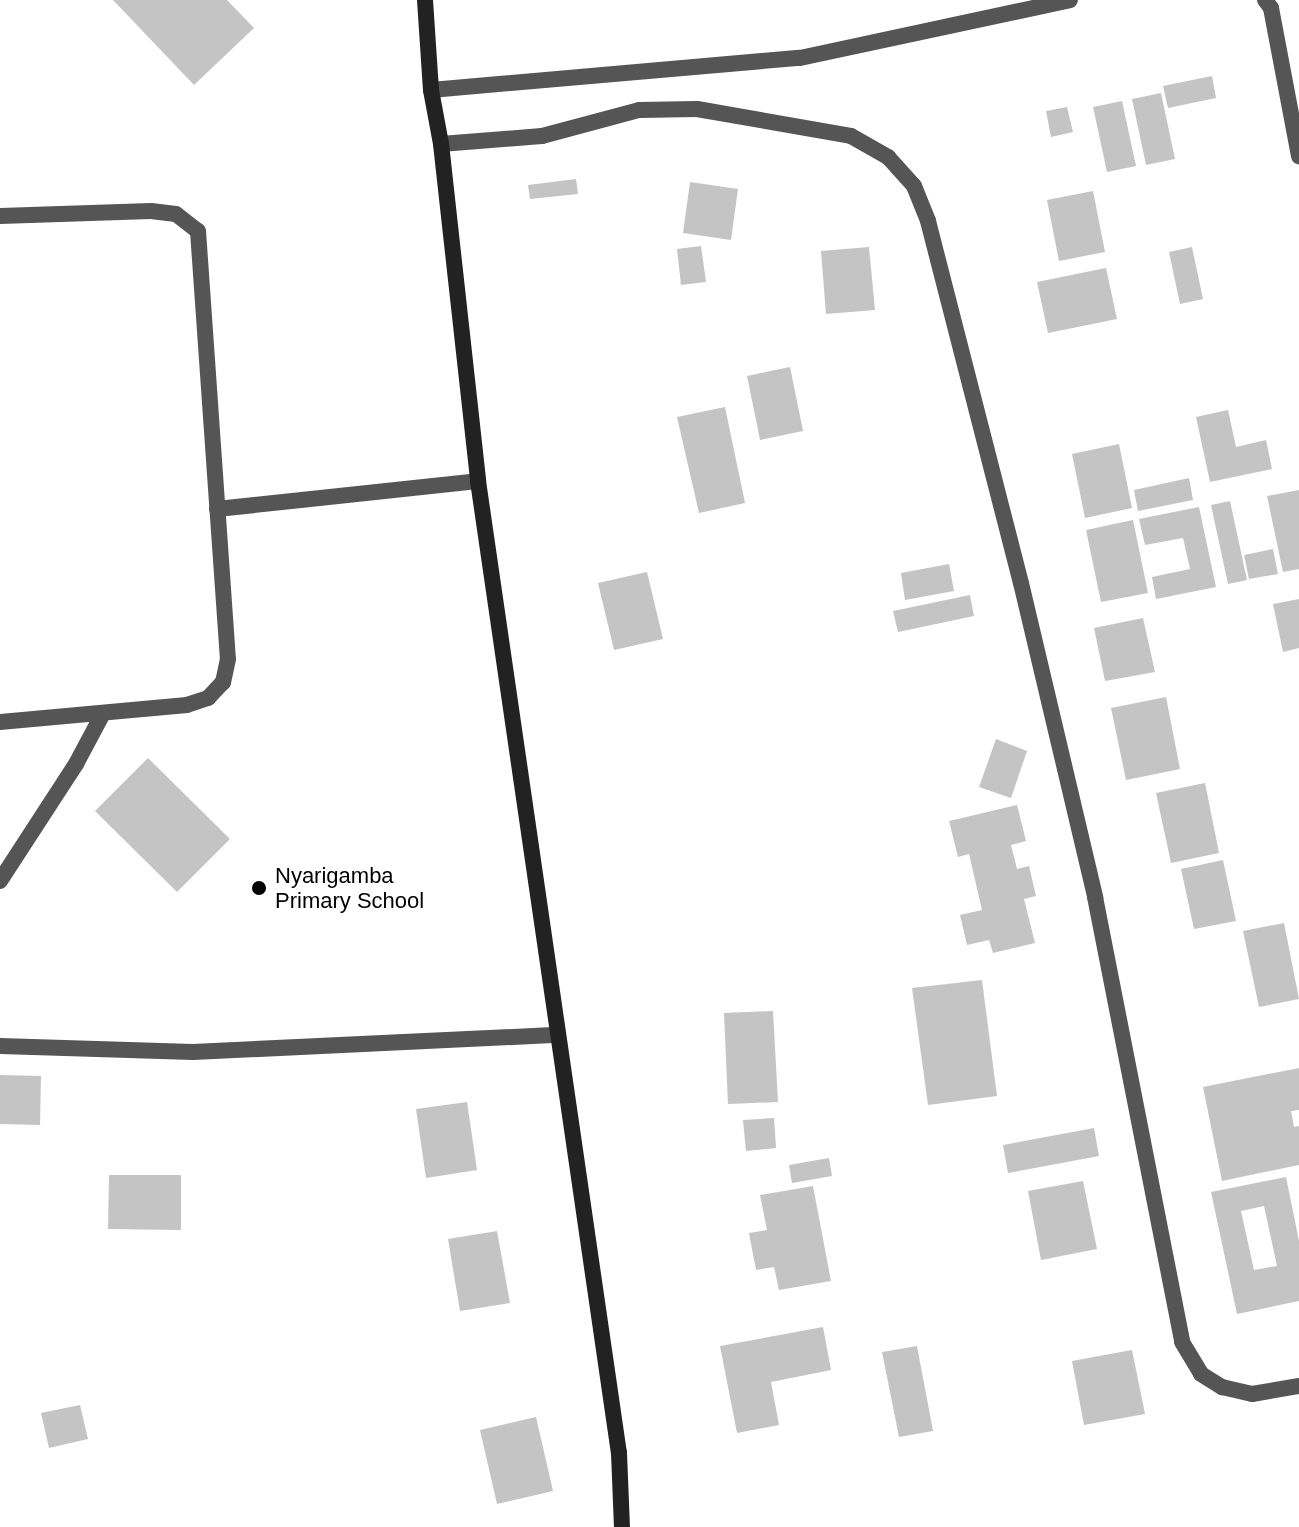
<!DOCTYPE html>
<html>
<head>
<meta charset="utf-8">
<style>
	body { margin:0 }
	#map { position:relative; width:1299px; height:1527px; overflow:hidden; background:#fff; font-family:Arial,sans-serif }
	div>[style] { position:absolute }
	.building>* { inset:0; background:#c4c4c4 }
	.lane>* { height:16px; margin:-8px; padding:0 8px; transform-origin:8px; border-radius:8px; background:#555 }
	.street>* { height:16px; margin:-8px; padding:0 8px; transform-origin:8px; border-radius:8px; background:#555 }
	.secondary>* { height:16px; margin:-8px; padding:0 8px; transform-origin:8px; border-radius:8px; background:#222 }
	.dots>* { width:22px; height:22px; translate:-50% -50%; box-sizing:border-box; border:4px solid #fff; border-radius:50% }
	span { translate:-50% -50%; white-space:nowrap; text-align:center; line-height:1.15; -webkit-text-stroke:8px #fff; paint-order:stroke }
	.poi-label { font-size:22px; color:#000 }
	.left { translate:0 -50%; text-align:left }
</style>
</head>
<body>
<div id="map">
	<div class="building">
		<div style="clip-path:polygon(113px 0,227px 0,254px 28px,194px 85px)"></div>
		<div style="clip-path:polygon(1212px 76px,1216px 98px,1168px 108px,1163px 86px)"></div>
		<div style="clip-path:polygon(1161px 93px,1175px 159px,1146px 165px,1132px 99px)"></div>
		<div style="clip-path:polygon(1122px 101px,1136px 166px,1107px 172px,1093px 107px)"></div>
		<div style="clip-path:polygon(1067px 107px,1073px 132px,1051px 137px,1046px 111px)"></div>
		<div style="clip-path:polygon(576px 179px,578px 194px,530px 199px,528px 185px)"></div>
		<div style="clip-path:polygon(690px 182px,738px 189px,731px 240px,683px 233px)"></div>
		<div style="clip-path:polygon(1093px 191px,1105px 252px,1059px 261px,1047px 200px)"></div>
		<div style="clip-path:polygon(701px 246px,706px 282px,681px 285px,677px 249px)"></div>
		<div style="clip-path:polygon(869px 247px,875px 310px,826px 314px,821px 251px)"></div>
		<div style="clip-path:polygon(1192px 247px,1203px 299px,1180px 304px,1169px 252px)"></div>
		<div style="clip-path:polygon(1106px 268px,1117px 319px,1048px 333px,1037px 282px)"></div>
		<div style="clip-path:polygon(790px 367px,803px 431px,760px 440px,747px 376px)"></div>
		<div style="clip-path:polygon(725px 407px,745px 503px,699px 513px,677px 417px)"></div>
		<div style="clip-path:polygon(1228px 410px,1236px 447px,1266px 440px,1272px 469px,1210px 482px,1196px 417px)"></div>
		<div style="clip-path:polygon(1119px 444px,1132px 508px,1085px 518px,1072px 454px)"></div>
		<div style="clip-path:polygon(1189px 478px,1193px 500px,1138px 511px,1134px 490px)"></div>
		<div style="clip-path:polygon(1299px 490px,1299px 569px,1283px 572px,1267px 496px)"></div>
		<div style="clip-path:polygon(1230px 501px,1247px 580px,1228px 584px,1211px 505px)"></div>
		<div style="clip-path:polygon(1199px 507px,1216px 587px,1156px 599px,1152px 577px,1190px 569px,1183px 538px,1145px 545px,1139px 519px)"></div>
		<div style="clip-path:polygon(1133px 520px,1148px 593px,1101px 602px,1086px 530px)"></div>
		<div style="clip-path:polygon(1273px 549px,1278px 574px,1249px 579px,1244px 555px)"></div>
		<div style="clip-path:polygon(949px 564px,954px 591px,905px 600px,901px 573px)"></div>
		<div style="clip-path:polygon(647px 572px,663px 639px,614px 650px,598px 583px)"></div>
		<div style="clip-path:polygon(970px 595px,974px 616px,898px 632px,893px 611px)"></div>
		<div style="clip-path:polygon(1299px 599px,1299px 648px,1283px 652px,1273px 604px)"></div>
		<div style="clip-path:polygon(1143px 618px,1155px 672px,1105px 681px,1094px 628px)"></div>
		<div style="clip-path:polygon(1166px 697px,1180px 769px,1126px 780px,1111px 708px)"></div>
		<div style="clip-path:polygon(996px 739px,1027px 751px,1011px 798px,979px 787px)"></div>
		<div style="clip-path:polygon(148px 758px,230px 839px,177px 892px,95px 811px)"></div>
		<div style="clip-path:polygon(1205px 783px,1219px 853px,1171px 863px,1156px 793px)"></div>
		<div style="clip-path:polygon(1017px 805px,1026px 841px,1011px 845px,1017px 869px,1029px 866px,1036px 896px,1024px 899px,1035px 943px,993px 953px,989px 940px,967px 945px,960px 915px,982px 910px,969px 854px,958px 857px,949px 821px)"></div>
		<div style="clip-path:polygon(1223px 860px,1236px 921px,1194px 929px,1181px 869px)"></div>
		<div style="clip-path:polygon(1284px 923px,1299px 999px,1259px 1007px,1243px 931px)"></div>
		<div style="clip-path:polygon(982px 980px,997px 1096px,928px 1105px,912px 988px)"></div>
		<div style="clip-path:polygon(773px 1011px,778px 1102px,728px 1104px,724px 1013px)"></div>
		<div style="clip-path:polygon(1299px 1068px,1299px 1110px,1291px 1111px,1294px 1127px,1299px 1126px,1299px 1165px,1222px 1181px,1203px 1087px)"></div>
		<div style="clip-path:polygon(0 1075px,41px 1076px,40px 1125px,0 1124px)"></div>
		<div style="clip-path:polygon(467px 1102px,477px 1170px,426px 1178px,416px 1109px)"></div>
		<div style="clip-path:polygon(774px 1118px,776px 1148px,746px 1151px,743px 1120px)"></div>
		<div style="clip-path:polygon(1094px 1128px,1099px 1156px,1008px 1173px,1003px 1145px)"></div>
		<div style="clip-path:polygon(829px 1158px,832px 1176px,792px 1183px,789px 1165px)"></div>
		<div style="clip-path:polygon(109px 1175px,181px 1175px,181px 1230px,108px 1229px)"></div>
		<div style="clip-path:polygon(evenodd,1286px 1177px,1299px 1241px,1299px 1301px,1237px 1314px,1211px 1192px,1286px 1177px,1264px 1206px,1277px 1266px,1254px 1270px,1241px 1211px,1264px 1206px)"></div>
		<div style="clip-path:polygon(1083px 1181px,1097px 1249px,1041px 1260px,1028px 1191px)"></div>
		<div style="clip-path:polygon(813px 1186px,831px 1281px,779px 1290px,774px 1267px,756px 1270px,749px 1233px,767px 1230px,760px 1195px)"></div>
		<div style="clip-path:polygon(497px 1231px,510px 1303px,460px 1311px,448px 1239px)"></div>
		<div style="clip-path:polygon(823px 1327px,831px 1370px,771px 1382px,779px 1425px,737px 1433px,720px 1346px)"></div>
		<div style="clip-path:polygon(917px 1346px,933px 1431px,899px 1437px,882px 1352px)"></div>
		<div style="clip-path:polygon(1132px 1350px,1145px 1414px,1084px 1425px,1072px 1361px)"></div>
		<div style="clip-path:polygon(80px 1405px,88px 1439px,49px 1448px,41px 1413px)"></div>
		<div style="clip-path:polygon(536px 1417px,553px 1491px,497px 1504px,480px 1430px)"></div>
	</div>
	<div class="lane">
		<div style="left:0;top:216px;width:151px;rotate:-1.9deg"></div>
		<div style="left:151px;top:211px;width:25px;rotate:7deg"></div>
		<div style="left:176px;top:214px;width:28px;rotate:38deg"></div>
		<div style="left:198px;top:231px;width:429px;rotate:86deg"></div>
		<div style="left:228px;top:659px;width:24px;rotate:102deg"></div>
		<div style="left:223px;top:682px;width:22px;rotate:133deg"></div>
		<div style="left:208px;top:698px;width:22px;rotate:162deg"></div>
		<div style="left:187px;top:705px;width:188px;rotate:174.8deg"></div>
		<div style="left:217px;top:509px;width:262px;rotate:-6.1deg"></div>
		<div style="left:0;top:881px;width:140px;rotate:-57deg"></div>
		<div style="left:76px;top:764px;width:55px;rotate:-62deg"></div>
	</div>
	<div class="street">
		<div style="left:1265px;top:0;width:10px;rotate:53deg"></div>
		<div style="left:1271px;top:8px;width:151px;rotate:79.3deg"></div>
		<div style="left:431px;top:90px;width:370px;rotate:-5deg"></div>
		<div style="left:800px;top:58px;width:276px;rotate:-12.1deg"></div>
		<div style="left:441px;top:144px;width:101px;rotate:-4.5deg"></div>
		<div style="left:542px;top:136px;width:100px;rotate:-15deg"></div>
		<div style="left:639px;top:110px;width:58px;rotate:-1deg"></div>
		<div style="left:697px;top:109px;width:156px;rotate:9.9deg"></div>
		<div style="left:851px;top:136px;width:43px;rotate:29.6deg"></div>
		<div style="left:888px;top:157px;width:39px;rotate:48deg"></div>
		<div style="left:914px;top:186px;width:38px;rotate:68deg"></div>
		<div style="left:928px;top:221px;width:374px;rotate:75.6deg"></div>
		<div style="left:1021px;top:583px;width:323px;rotate:76.7deg"></div>
		<div style="left:1095px;top:897px;width:453px;rotate:78.9deg"></div>
		<div style="left:1182px;top:1342px;width:37px;rotate:59deg"></div>
		<div style="left:1201px;top:1374px;width:25px;rotate:32deg"></div>
		<div style="left:1222px;top:1387px;width:31px;rotate:13deg"></div>
		<div style="left:1252px;top:1394px;width:48px;rotate:-9.7deg"></div>
		<div style="left:0;top:1046px;width:193px;rotate:1.8deg"></div>
		<div style="left:193px;top:1052px;width:365px;rotate:-2.7deg"></div>
	</div>
	<div class="secondary">
		<div style="left:425px;top:0;width:90px;rotate:86.2deg"></div>
		<div style="left:431px;top:90px;width:55px;rotate:79.5deg"></div>
		<div style="left:441px;top:144px;width:339px;rotate:83.7deg"></div>
		<div style="left:478px;top:481px;width:982px;rotate:81.75deg"></div>
		<div style="left:619px;top:1453px;width:74px;rotate:87.7deg"></div>
	</div>
	<div class="dots">
		<div style="left:259px;top:888px;background:#000"></div>
	</div>
	<div class="poi-label">
		<span class="left" style="left:275px;top:888px">Nyarigamba<br>Primary School</span>
	</div>
</div>
</body>
</html>
